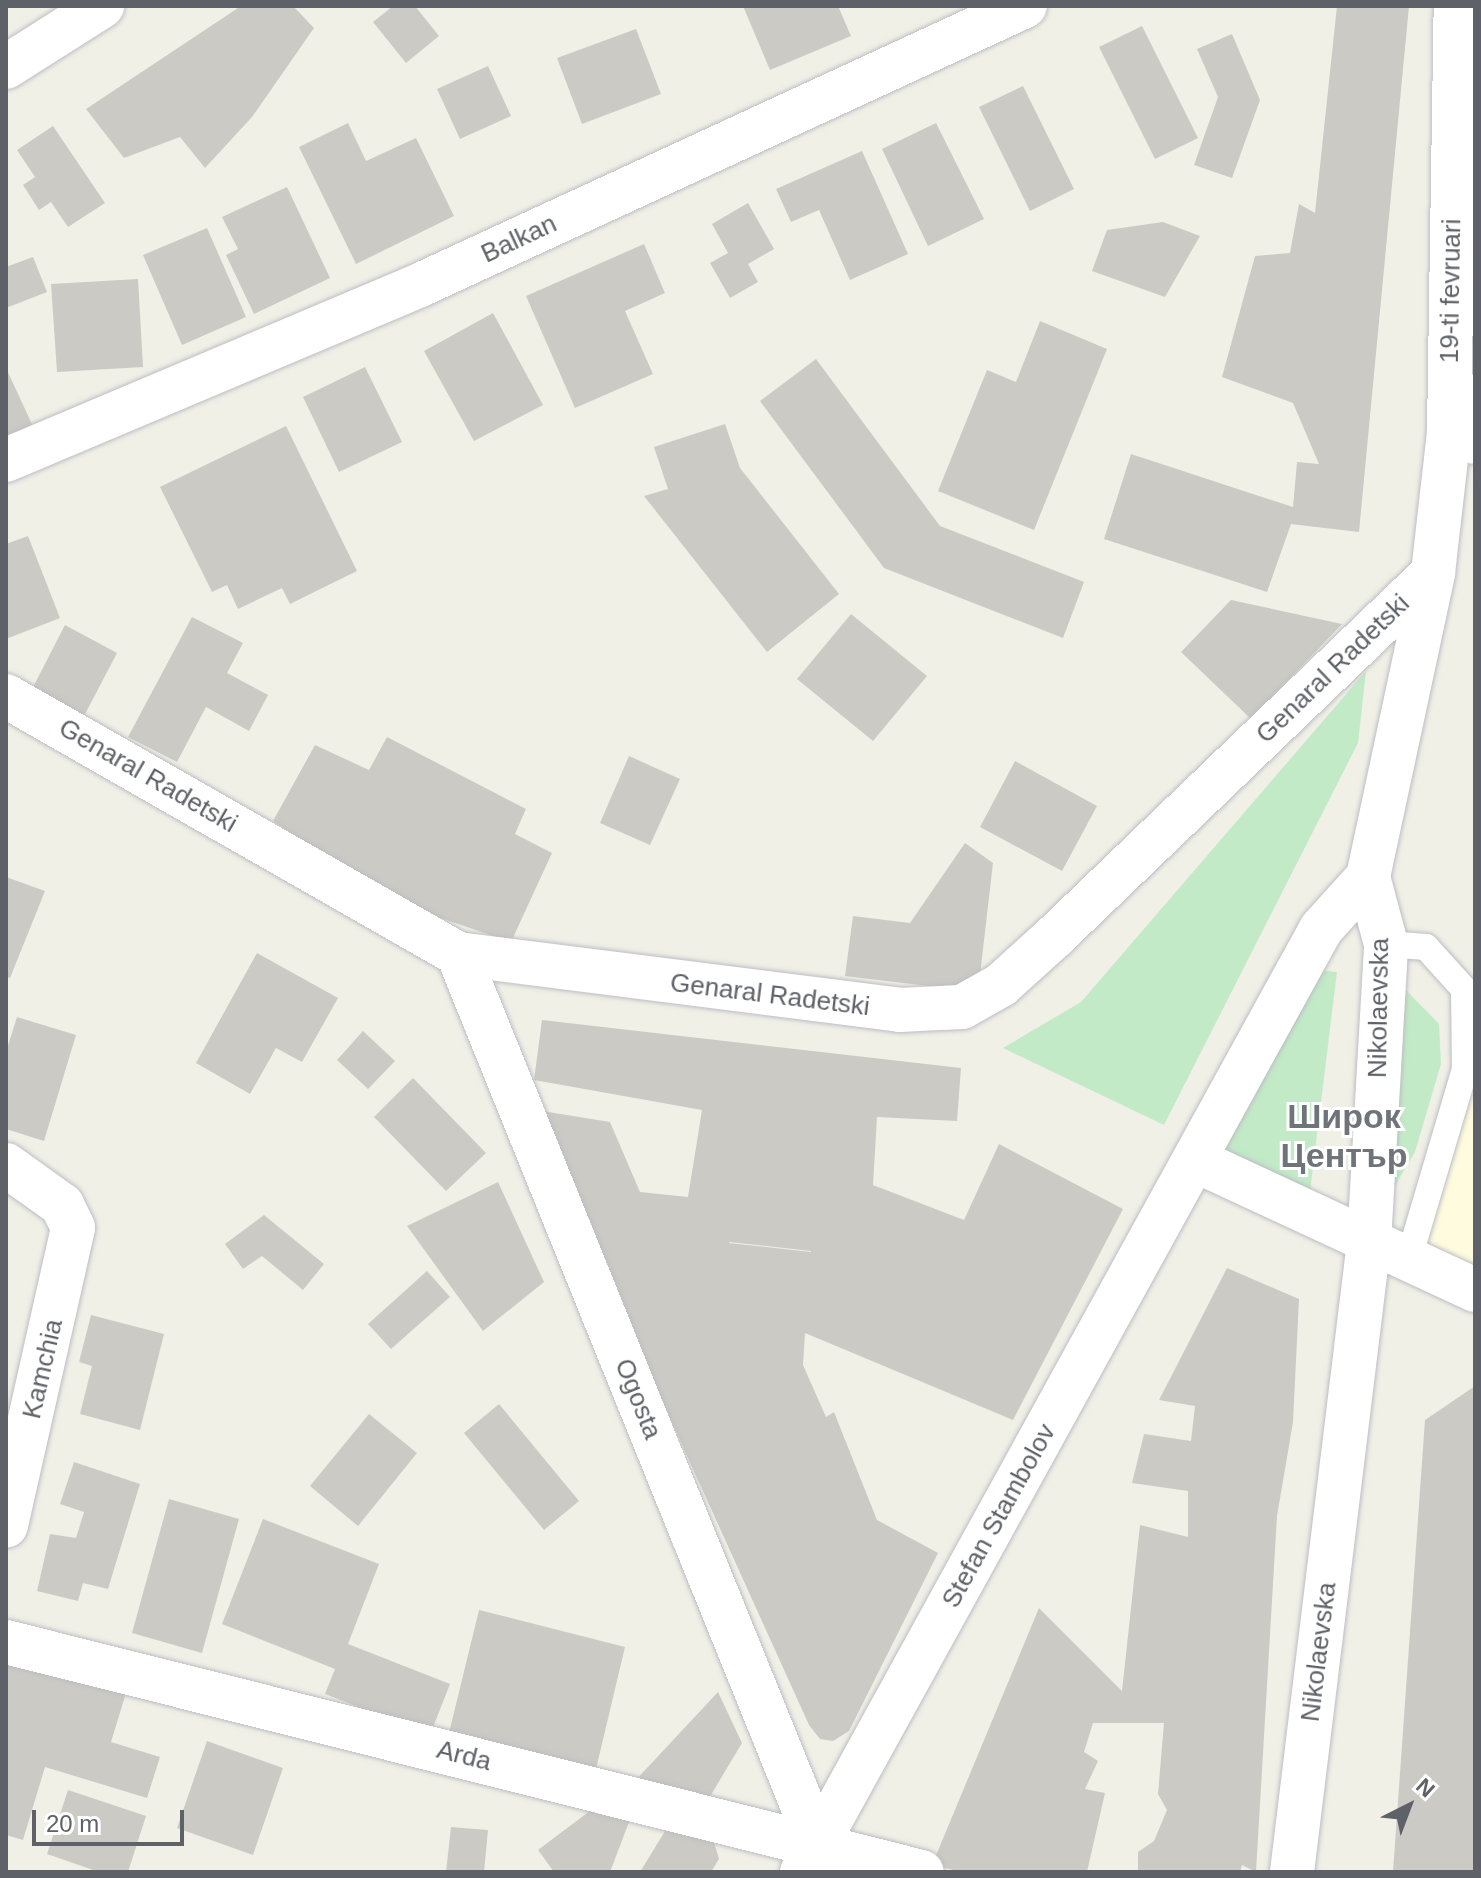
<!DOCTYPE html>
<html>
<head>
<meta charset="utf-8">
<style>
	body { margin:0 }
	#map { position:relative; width:1481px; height:1878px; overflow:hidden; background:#f1f0e7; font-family:Arial,sans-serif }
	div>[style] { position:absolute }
	.commercial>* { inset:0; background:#fffbde }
	.green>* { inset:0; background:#c3eac7 }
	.building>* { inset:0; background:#cccac4 }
	.roads { filter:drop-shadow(0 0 2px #bbbec3) drop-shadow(0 0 2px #bbbec3) }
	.service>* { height:26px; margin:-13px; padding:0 13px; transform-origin:13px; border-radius:13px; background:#fff }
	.minor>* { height:44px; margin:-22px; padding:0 22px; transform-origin:22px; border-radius:22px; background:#fff }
	.tertiary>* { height:44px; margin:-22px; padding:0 22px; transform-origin:22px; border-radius:22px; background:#fff }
	.secondary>* { height:44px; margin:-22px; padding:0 22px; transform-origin:22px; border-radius:22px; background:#fff }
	span { translate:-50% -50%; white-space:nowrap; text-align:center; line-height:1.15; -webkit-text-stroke:6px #fff; paint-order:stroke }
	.street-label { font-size:26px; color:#5e6268 }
	.district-label { font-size:34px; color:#6f737a; font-weight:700 }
	.frame { position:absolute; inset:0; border:8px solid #5e6268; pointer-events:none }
	.north { position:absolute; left:1369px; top:1766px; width:80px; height:80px; -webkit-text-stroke:6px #fff; paint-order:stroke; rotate:42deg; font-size:22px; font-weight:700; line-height:32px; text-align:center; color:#5e6268 }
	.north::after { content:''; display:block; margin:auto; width:28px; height:36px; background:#5e6268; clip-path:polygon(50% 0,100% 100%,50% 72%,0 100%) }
	.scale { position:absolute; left:32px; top:1810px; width:152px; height:36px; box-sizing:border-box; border:4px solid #5e6268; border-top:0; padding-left:10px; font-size:24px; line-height:28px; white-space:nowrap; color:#5e6268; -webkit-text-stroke:6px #fff; paint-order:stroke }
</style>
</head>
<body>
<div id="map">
	<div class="commercial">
		<div style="clip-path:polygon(1475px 986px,1475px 1290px,1408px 1261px)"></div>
	</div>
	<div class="green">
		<div style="clip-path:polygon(1366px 671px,1358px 743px,1164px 1125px,1003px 1048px,1081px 1002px)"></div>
		<div style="clip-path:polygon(1315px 970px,1337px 972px,1310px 1192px,1214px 1145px)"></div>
		<div style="clip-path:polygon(1406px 990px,1439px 1024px,1441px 1064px,1415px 1152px,1374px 1221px)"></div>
	</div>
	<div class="building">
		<div style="clip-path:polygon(241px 6px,293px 6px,314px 28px,252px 117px,205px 168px,180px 137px,124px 158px,86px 109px)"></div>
		<div style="clip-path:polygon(393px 6px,415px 6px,439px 36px,406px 63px,373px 22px)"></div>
		<div style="clip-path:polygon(743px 6px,838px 6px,851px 36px,770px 70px)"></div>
		<div style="clip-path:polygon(1337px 6px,1409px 6px,1359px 532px,1291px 524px,1267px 592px,1104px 539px,1131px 454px,1293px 507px,1297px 462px,1319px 464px,1293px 403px,1222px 377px,1255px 256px,1290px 253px,1299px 204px,1315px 213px)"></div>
		<div style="clip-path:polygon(1142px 26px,1198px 138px,1155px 159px,1099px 47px)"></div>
		<div style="clip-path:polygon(636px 29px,661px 94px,582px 124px,557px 58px)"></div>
		<div style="clip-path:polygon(1232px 34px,1260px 100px,1232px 178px,1194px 165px,1218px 97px,1197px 49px)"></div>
		<div style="clip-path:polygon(488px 66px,511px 116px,460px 139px,437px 89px)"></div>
		<div style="clip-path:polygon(1023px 86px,1074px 189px,1030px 211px,979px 107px)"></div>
		<div style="clip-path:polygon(348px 123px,366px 161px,416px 138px,454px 216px,356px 264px,299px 147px)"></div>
		<div style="clip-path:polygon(936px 123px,984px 219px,928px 246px,882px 149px)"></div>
		<div style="clip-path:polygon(53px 126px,105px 203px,68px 227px,51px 202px,39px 210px,23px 185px,35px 177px,17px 150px)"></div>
		<div style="clip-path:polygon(862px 151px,908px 254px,850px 280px,819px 210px,791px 222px,776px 189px)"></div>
		<div style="clip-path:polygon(287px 187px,330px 278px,254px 314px,226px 255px,238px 249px,222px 217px)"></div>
		<div style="clip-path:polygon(748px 203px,774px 249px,748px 264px,758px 282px,730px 298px,710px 263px,728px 253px,712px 224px)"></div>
		<div style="clip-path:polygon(1163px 222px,1200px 236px,1165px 297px,1092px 271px,1107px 230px)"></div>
		<div style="clip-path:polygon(207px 228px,246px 317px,182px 345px,143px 255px)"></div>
		<div style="clip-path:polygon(644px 244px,665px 293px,625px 311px,653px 374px,575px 408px,526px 296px)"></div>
		<div style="clip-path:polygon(33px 257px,47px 292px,6px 308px,6px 267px)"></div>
		<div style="clip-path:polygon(138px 279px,143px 367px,57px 372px,51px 284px)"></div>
		<div style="clip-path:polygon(493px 313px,543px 405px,474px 441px,424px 351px)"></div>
		<div style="clip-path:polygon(1040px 321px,1107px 349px,1034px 530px,938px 491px,987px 370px,1016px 382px)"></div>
		<div style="clip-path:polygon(816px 359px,940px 526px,1084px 582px,1063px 638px,884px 568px,760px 401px)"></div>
		<div style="clip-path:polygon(365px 367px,402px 442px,339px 472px,303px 397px)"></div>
		<div style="clip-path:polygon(6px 368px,37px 435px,6px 450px)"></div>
		<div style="clip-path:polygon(725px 424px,740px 468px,839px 594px,767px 652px,644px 496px,668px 489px,654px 447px)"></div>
		<div style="clip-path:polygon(286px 426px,357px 571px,290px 604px,282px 588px,238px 609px,227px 585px,212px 592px,160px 487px)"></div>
		<div style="clip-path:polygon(28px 536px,60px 618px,6px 639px,6px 544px)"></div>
		<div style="clip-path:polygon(1231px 600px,1342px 624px,1251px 719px,1181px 652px)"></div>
		<div style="clip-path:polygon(851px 614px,927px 676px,873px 741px,797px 679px)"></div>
		<div style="clip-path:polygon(192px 617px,243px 643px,227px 673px,268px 695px,249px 731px,206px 707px,177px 762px,128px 737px)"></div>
		<div style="clip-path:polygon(65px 625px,117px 653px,83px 718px,31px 691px)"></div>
		<div style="clip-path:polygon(387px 737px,526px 809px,515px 834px,552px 853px,511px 942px,400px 904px,273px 821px,315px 745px,369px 770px)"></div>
		<div style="clip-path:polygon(629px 756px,680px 779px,650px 845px,600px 823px)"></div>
		<div style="clip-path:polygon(1015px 761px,1097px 806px,1062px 871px,980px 827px)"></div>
		<div style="clip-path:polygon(965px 843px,993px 863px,978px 992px,845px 976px,853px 916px,910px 923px)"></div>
		<div style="clip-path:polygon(6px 877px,45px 891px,10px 978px,6px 977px)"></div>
		<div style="clip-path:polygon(257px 953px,338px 998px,302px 1062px,276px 1048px,250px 1094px,196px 1063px)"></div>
		<div style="clip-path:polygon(17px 1017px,76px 1035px,44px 1141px,6px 1129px,6px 1052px)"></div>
		<div style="clip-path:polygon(evenodd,542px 1020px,961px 1068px,957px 1121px,877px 1117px,873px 1185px,964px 1220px,999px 1144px,1123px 1209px,1013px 1420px,805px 1333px,803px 1365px,826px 1417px,834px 1412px,877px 1520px,938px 1553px,849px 1731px,833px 1741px,820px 1739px,809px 1725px,530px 1109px,610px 1122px,640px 1192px,688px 1197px,702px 1110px,534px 1080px,542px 1020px,729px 1242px,811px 1251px,811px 1252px,729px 1243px,729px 1242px)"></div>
		<div style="clip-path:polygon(363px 1031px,395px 1061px,368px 1089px,337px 1060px)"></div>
		<div style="clip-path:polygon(413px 1078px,486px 1153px,446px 1191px,374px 1117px)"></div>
		<div style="clip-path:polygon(498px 1182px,544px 1282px,483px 1331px,407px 1226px)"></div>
		<div style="clip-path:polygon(264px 1215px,324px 1264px,303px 1290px,262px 1256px,243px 1269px,225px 1244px)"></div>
		<div style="clip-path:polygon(1227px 1268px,1299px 1299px,1293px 1422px,1277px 1516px,1256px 1872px,1242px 1865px,1240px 1872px,1138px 1872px,1138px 1852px,1154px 1841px,1167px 1810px,1158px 1794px,1164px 1723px,1093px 1723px,1084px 1752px,1098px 1761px,1085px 1789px,1105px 1793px,1087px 1872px,962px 1872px,932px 1865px,1039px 1608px,1122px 1691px,1140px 1525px,1188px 1537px,1188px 1491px,1132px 1483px,1144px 1434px,1191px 1441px,1195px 1406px,1159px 1400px)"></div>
		<div style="clip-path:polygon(427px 1271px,450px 1297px,391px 1349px,368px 1324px)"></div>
		<div style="clip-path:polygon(91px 1315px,164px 1334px,140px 1430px,80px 1414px,92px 1366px,79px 1362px)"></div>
		<div style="clip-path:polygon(1475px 1386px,1475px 1872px,1393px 1872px,1425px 1420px)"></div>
		<div style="clip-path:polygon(499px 1404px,579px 1501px,544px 1530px,464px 1433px)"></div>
		<div style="clip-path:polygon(369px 1414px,417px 1453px,358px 1526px,310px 1486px)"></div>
		<div style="clip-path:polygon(74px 1462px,140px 1484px,108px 1589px,83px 1583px,78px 1601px,37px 1591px,50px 1534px,76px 1538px,84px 1512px,60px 1504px)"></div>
		<div style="clip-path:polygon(169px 1499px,239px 1519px,202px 1653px,132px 1633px)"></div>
		<div style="clip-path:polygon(263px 1519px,379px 1564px,348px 1644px,450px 1684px,430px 1735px,325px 1694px,335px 1669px,222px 1624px)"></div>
		<div style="clip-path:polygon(479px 1610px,625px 1647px,596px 1769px,449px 1733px)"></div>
		<div style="clip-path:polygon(6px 1657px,126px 1693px,111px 1742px,160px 1757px,147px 1798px,45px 1767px,23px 1840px,6px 1835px)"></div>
		<div style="clip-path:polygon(718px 1692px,742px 1743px,705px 1805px,633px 1783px)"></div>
		<div style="clip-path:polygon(207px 1741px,283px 1768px,253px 1855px,177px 1828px)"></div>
		<div style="clip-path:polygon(68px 1790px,146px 1816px,128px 1872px,99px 1872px,47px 1854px)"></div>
		<div style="clip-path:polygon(603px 1801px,634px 1809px,610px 1872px,554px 1872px,538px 1850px)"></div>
		<div style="clip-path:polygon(670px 1823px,712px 1835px,719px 1859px,711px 1872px,640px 1872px)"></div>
		<div style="clip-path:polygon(451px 1827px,488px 1830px,484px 1872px,446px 1872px)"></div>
	</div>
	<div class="roads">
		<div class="service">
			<div style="left:1386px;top:944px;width:40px;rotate:4.3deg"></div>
			<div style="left:1426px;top:947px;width:57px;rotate:47.9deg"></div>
			<div style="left:1464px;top:989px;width:80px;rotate:89.3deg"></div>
			<div style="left:1465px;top:1069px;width:200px;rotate:106.5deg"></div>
		</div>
		<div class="minor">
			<div style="left:6px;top:67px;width:114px;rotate:-32.4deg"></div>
			<div style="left:1449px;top:432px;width:28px;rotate:21deg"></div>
			<div style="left:6px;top:460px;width:449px;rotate:-22.9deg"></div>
			<div style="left:420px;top:285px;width:666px;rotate:-24.76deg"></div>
			<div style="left:6px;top:696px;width:520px;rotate:29.72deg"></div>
			<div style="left:458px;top:954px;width:446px;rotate:7.2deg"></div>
			<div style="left:900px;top:1010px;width:62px;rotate:-2.8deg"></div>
			<div style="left:962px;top:1007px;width:45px;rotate:-29.4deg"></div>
			<div style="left:1001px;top:985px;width:72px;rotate:-42.2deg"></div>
			<div style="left:1054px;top:937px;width:525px;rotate:-43.84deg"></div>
			<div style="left:458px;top:954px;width:960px;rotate:67.98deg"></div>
			<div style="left:6px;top:1165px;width:69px;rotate:35.5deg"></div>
			<div style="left:62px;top:1205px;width:25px;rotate:64deg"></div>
			<div style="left:73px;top:1228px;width:305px;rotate:102.7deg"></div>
			<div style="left:6px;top:1642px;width:944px;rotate:14.1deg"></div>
		</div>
		<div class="tertiary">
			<div style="left:1195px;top:1160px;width:309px;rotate:24.9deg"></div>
		</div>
		<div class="secondary">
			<div style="left:1449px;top:432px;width:426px;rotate:-89.1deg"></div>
			<div style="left:802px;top:1872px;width:1076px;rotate:-61.17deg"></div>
			<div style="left:1321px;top:929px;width:70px;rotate:-47.9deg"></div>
			<div style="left:1292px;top:1872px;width:635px;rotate:-83.03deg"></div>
			<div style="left:1369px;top:1242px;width:298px;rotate:-86.7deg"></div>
			<div style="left:1386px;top:944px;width:69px;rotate:-105deg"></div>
			<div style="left:1368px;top:877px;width:311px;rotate:-77.9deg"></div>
			<div style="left:1433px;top:573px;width:142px;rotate:-83.5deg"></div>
			<div style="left:1449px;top:432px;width:44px;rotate:-54.2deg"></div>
		</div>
	</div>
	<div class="street-label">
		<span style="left:519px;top:239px;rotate:-25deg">Balkan</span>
		<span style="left:1451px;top:291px;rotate:-89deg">19-ti fevruari</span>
		<span style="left:1333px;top:669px;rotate:-44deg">Genaral Radetski</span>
		<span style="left:148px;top:776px;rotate:30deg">Genaral Radetski</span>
		<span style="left:770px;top:995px;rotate:7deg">Genaral Radetski</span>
		<span style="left:1379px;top:1008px;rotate:-89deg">Nikolaevska</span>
		<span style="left:43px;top:1369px;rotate:-77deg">Kamchia</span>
		<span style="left:638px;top:1399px;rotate:68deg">Ogosta</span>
		<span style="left:999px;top:1516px;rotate:-61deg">Stefan Stambolov</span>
		<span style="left:1319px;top:1652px;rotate:-83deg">Nikolaevska</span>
		<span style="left:464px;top:1756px;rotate:14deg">Arda</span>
	</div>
	<div class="district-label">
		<span style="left:1344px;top:1136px">Широк<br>Център</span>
	</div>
	<div class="frame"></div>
	<div class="north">N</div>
	<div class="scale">20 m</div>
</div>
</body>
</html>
